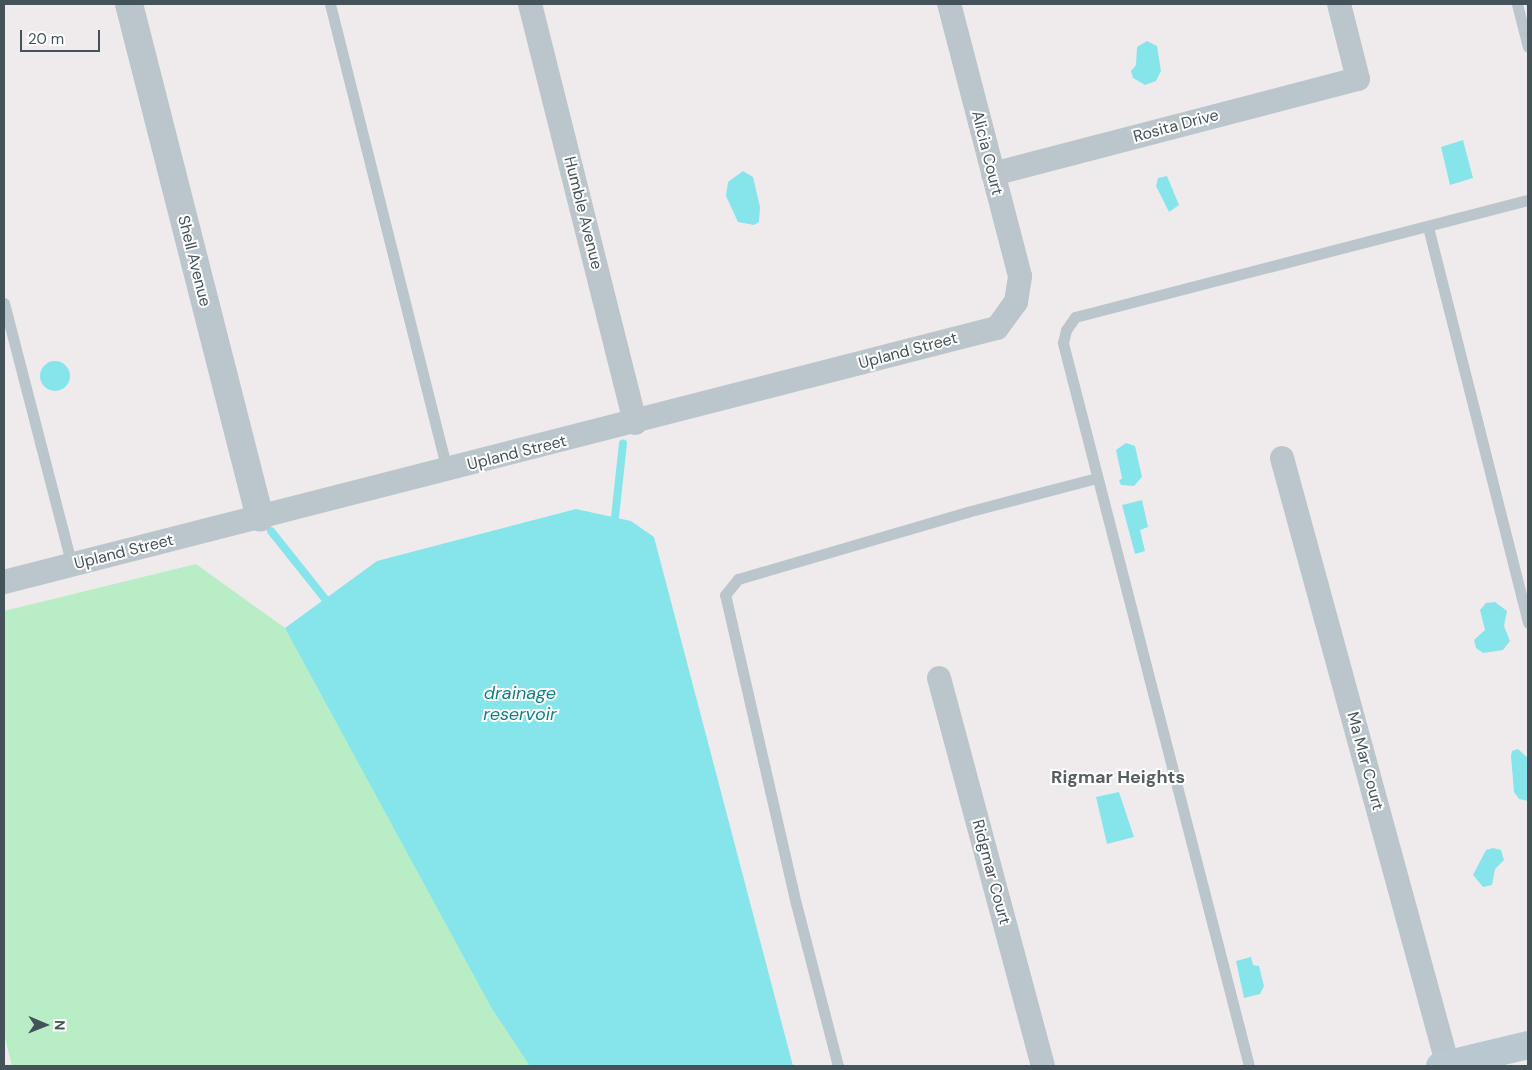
<!DOCTYPE html>
<html>
<head>
<meta charset="utf-8">
<style>
	body { margin:0 }
	#map { position:relative; width:1532px; height:1070px; overflow:hidden; background:#efebec; font-family:"DM Sans",sans-serif }
	div>[style] { position:absolute }
	.green>* { inset:0; background:#b9edc5 }
	.water>* { inset:0; background:#86e5ea }
	.round { border-radius:50% }
	.stream>* { height:8px; margin:-4px; padding:0 4px; transform-origin:4px; border-radius:4px; background:#86e5ea }
	.service>* { height:11px; margin:-5.5px; padding:0 5.5px; transform-origin:5.5px; border-radius:5.5px; background:#bac6cb }
	.minor>* { height:24px; margin:-12px; padding:0 12px; transform-origin:12px; border-radius:12px; background:#bac6cb }
	.tertiary>* { height:28px; margin:-14px; padding:0 14px; transform-origin:14px; border-radius:14px; background:#bac6cb }
	.secondary>* { height:28px; margin:-14px; padding:0 14px; transform-origin:14px; border-radius:14px; background:#b9c8d0 }
	span { translate:-50% -50%; white-space:nowrap; text-align:center; line-height:1.15; -webkit-text-stroke:4px #fff; paint-order:stroke }
	.street-label { font-size:16px; color:#445259 }
	.water-label { font-size:18px; color:#0e7f86; font-style:italic }
	.neighbourhood-label { font-size:18px; color:#585d60; font-weight:700 }
	.frame { position:absolute; inset:0; border:5px solid #445259; pointer-events:none }
	.north { position:absolute; left:20px; top:1000px; width:50px; height:50px; -webkit-text-stroke:4px #fff; paint-order:stroke; rotate:91deg; font-size:14px; font-weight:700; line-height:20px; text-align:center; color:#445259 }
	.north::after { content:''; display:block; margin:auto; width:18px; height:22px; background:#445259; clip-path:polygon(50% 0,100% 100%,50% 72%,0 100%) }
	.scale { position:absolute; left:20px; top:30px; width:80px; height:22px; box-sizing:border-box; border:2px solid #445259; border-top:0; padding-left:6px; font-size:15px; line-height:18px; white-space:nowrap; color:#445259; -webkit-text-stroke:4px #fff; paint-order:stroke }
</style>
</head>
<body>
<div id="map">
	<div class="green">
		<div style="clip-path:polygon(196px 564px,285px 628px,538px 1066px,12px 1066px,4px 1034px,4px 611px)"></div>
	</div>
	<div class="water">
		<div style="clip-path:polygon(1147px 41px,1157px 46px,1161px 71px,1156px 81px,1145px 85px,1133px 78px,1131px 71px,1136px 65px,1137px 47px)"></div>
		<div style="clip-path:polygon(1463px 140px,1473px 178px,1450px 185px,1441px 147px)"></div>
		<div style="clip-path:polygon(743px 171px,753px 177px,760px 207px,759px 222px,754px 225px,738px 222px,726px 196px,728px 182px)"></div>
		<div style="clip-path:polygon(1167px 176px,1179px 205px,1169px 212px,1156px 186px,1158px 178px)"></div>
		<div class="round" style="left:40px;top:361px;width:30px;height:30px"></div>
		<div style="clip-path:polygon(1126px 443px,1135px 446px,1142px 477px,1134px 486px,1121px 485px,1119px 481px,1122px 478px,1116px 450px)"></div>
		<div style="clip-path:polygon(1142px 500px,1148px 527px,1140px 530px,1145px 551px,1135px 554px,1122px 505px)"></div>
		<div style="clip-path:polygon(576px 509px,631px 521px,654px 537px,793px 1066px,530px 1066px,491px 1007px,285px 628px,377px 561px)"></div>
		<div style="clip-path:polygon(1495px 602px,1507px 611px,1504px 626px,1510px 641px,1503px 650px,1483px 653px,1476px 648px,1474px 640px,1485px 630px,1480px 610px,1486px 603px)"></div>
		<div style="clip-path:polygon(1518px 749px,1528px 758px,1528px 801px,1519px 799px,1514px 792px,1511px 756px,1512px 751px)"></div>
		<div style="clip-path:polygon(1119px 792px,1134px 837px,1107px 844px,1096px 797px)"></div>
		<div style="clip-path:polygon(1493px 848px,1501px 850px,1504px 860px,1495px 869px,1492px 885px,1483px 887px,1473px 875px,1486px 850px)"></div>
		<div style="clip-path:polygon(1251px 957px,1253px 965px,1259px 966px,1264px 986px,1260px 994px,1244px 998px,1236px 961px)"></div>
	</div>
	<div class="stream">
		<div style="left:615px;top:517px;width:74px;rotate:-83.8deg"></div>
		<div style="left:271px;top:531px;width:87px;rotate:51.5deg"></div>
	</div>
	<div class="service">
		<div style="left:330px;top:4px;width:480px;rotate:75.9deg"></div>
		<div style="left:1517px;top:4px;width:44px;rotate:75.7deg"></div>
		<div style="left:1428px;top:227px;width:408px;rotate:75.8deg"></div>
		<div style="left:4px;top:303px;width:271px;rotate:75.5deg"></div>
		<div style="left:838px;top:1066px;width:167px;rotate:-104.5deg"></div>
		<div style="left:796px;top:904px;width:317px;rotate:-102.9deg"></div>
		<div style="left:725px;top:595px;width:21px;rotate:-51deg"></div>
		<div style="left:738px;top:579px;width:239px;rotate:-16.3deg"></div>
		<div style="left:967px;top:512px;width:134px;rotate:-14.7deg"></div>
		<div style="left:1249px;top:1066px;width:747px;rotate:-104.43deg"></div>
		<div style="left:1063px;top:343px;width:13px;rotate:-77deg"></div>
		<div style="left:1066px;top:330px;width:16px;rotate:-55deg"></div>
		<div style="left:1075px;top:317px;width:468px;rotate:-14.5deg"></div>
	</div>
	<div class="minor">
		<div style="left:530px;top:4px;width:432px;rotate:75.9deg"></div>
		<div style="left:993px;top:174px;width:377px;rotate:-14.6deg"></div>
		<div style="left:1358px;top:79px;width:77px;rotate:-104.2deg"></div>
		<div style="left:1282px;top:458px;width:630px;rotate:74.73deg"></div>
		<div style="left:4px;top:582px;width:1025px;rotate:-14.35deg"></div>
		<div style="left:997px;top:328px;width:32px;rotate:-54deg"></div>
		<div style="left:1016px;top:302px;width:26px;rotate:-81deg"></div>
		<div style="left:1020px;top:276px;width:281px;rotate:-104.6deg"></div>
		<div style="left:939px;top:678px;width:402px;rotate:75deg"></div>
	</div>
	<div class="tertiary">
		<div style="left:129px;top:4px;width:530px;rotate:75.7deg"></div>
	</div>
	<div class="secondary">
		<div style="left:1440px;top:1066px;width:90px;rotate:-13.4deg"></div>
	</div>
	<div class="street-label">
		<span style="left:1176px;top:126px;rotate:-15deg">Rosita Drive</span>
		<span style="left:987px;top:153px;rotate:76deg">Alicia Court</span>
		<span style="left:583px;top:213px;rotate:76deg">Humble Avenue</span>
		<span style="left:194px;top:261px;rotate:76deg">Shell Avenue</span>
		<span style="left:908px;top:351px;rotate:-15deg">Upland Street</span>
		<span style="left:517px;top:453px;rotate:-14deg">Upland Street</span>
		<span style="left:124px;top:552px;rotate:-14deg">Upland Street</span>
		<span style="left:1365px;top:761px;rotate:75deg">Ma Mar Court</span>
		<span style="left:991px;top:872px;rotate:75deg">Ridgmar Court</span>
	</div>
	<div class="water-label">
		<span style="left:520px;top:704px">drainage<br>reservoir</span>
	</div>
	<div class="neighbourhood-label">
		<span style="left:1118px;top:777px">Rigmar Heights</span>
	</div>
	<div class="frame"></div>
	<div class="north">N</div>
	<div class="scale">20 m</div>
</div>
</body>
</html>
